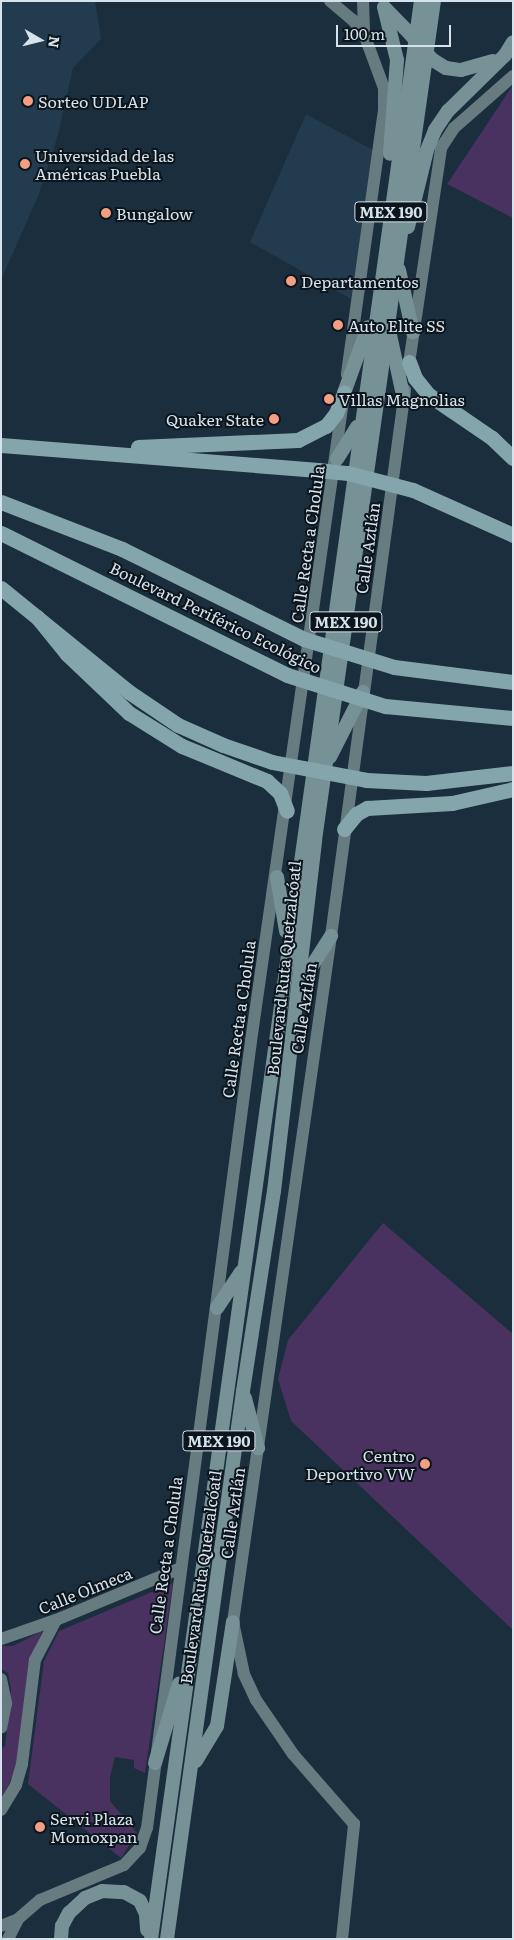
<!DOCTYPE html>
<html>
<head>
<meta charset="utf-8">
<style>
	body { margin:0 }
	#map { position:relative; width:514px; height:1940px; overflow:hidden; background:#1a2e3d; font-family:Literata,serif }
	div>[style] { position:absolute }
	.built>* { inset:0; background:#223b4e }
	.green>* { inset:0; background:#493260 }
	.secondary>* { height:12px; margin:-6px; padding:0 6px; transform-origin:6px; border-radius:6px; background:#677c80 }
	.primary>* { height:14px; margin:-7px; padding:0 7px; transform-origin:7px; border-radius:7px; background:#769297 }
	.highway>* { height:15px; margin:-7.5px; padding:0 7.5px; transform-origin:7.5px; border-radius:7.5px; background:#85a5ac }
	.primary-bridge>* { height:14px; margin:-7px; padding:0 7px; transform-origin:7px; border-radius:7px; background:#769297 }
	.highway-bridge>* { height:15px; margin:-7.5px; padding:0 7.5px; transform-origin:7.5px; border-radius:7.5px; background:#85a5ac }
	.dots>* { width:14px; height:14px; translate:-50% -50%; box-sizing:border-box; border:2px solid #0c151c; border-radius:50% }
	span { translate:-50% -50%; white-space:nowrap; text-align:center; line-height:1.15; -webkit-text-stroke:4px #0c151c; paint-order:stroke }
	.shield-label span { padding:1px 4px; background:#0c151c; border:1px solid; border-radius:4px; -webkit-text-stroke-width:0 }
	.shield-label { font-size:15px; color:#d6e2ec; font-weight:700 }
	.poi-label { font-size:16px; color:#d6e2ec }
	.left { translate:0 -50%; text-align:left }
	.right { translate:-100% -50%; text-align:right }
	.street-label { font-size:16px; color:#d6e2ec }
	.frame { position:absolute; inset:0; border:2px solid #d6e2ec; pointer-events:none }
	.north { position:absolute; left:15px; top:15px; width:50px; height:50px; -webkit-text-stroke:4px #0c151c; paint-order:stroke; rotate:98deg; font-size:14px; font-weight:700; line-height:20px; text-align:center; color:#d6e2ec }
	.north::after { content:''; display:block; margin:auto; width:18px; height:22px; background:#d6e2ec; clip-path:polygon(50% 0,100% 100%,50% 72%,0 100%) }
	.scale { position:absolute; left:336px; top:25px; width:115px; height:22px; box-sizing:border-box; border:2px solid #d6e2ec; border-top:0; padding-left:6px; font-size:15px; line-height:18px; white-space:nowrap; color:#d6e2ec; -webkit-text-stroke:4px #0c151c; paint-order:stroke }
</style>
</head>
<body>
<div id="map">
	<div class="built">
		<div style="clip-path:polygon(1px 1px,95px 1px,101px 39px,73px 68px,58px 135px,39px 194px,1px 280px)"></div>
		<div style="clip-path:polygon(306px 114px,373px 150px,351px 299px,250px 242px)"></div>
	</div>
	<div class="green">
		<div style="clip-path:polygon(513px 85px,513px 218px,447px 184px)"></div>
		<div style="clip-path:polygon(383px 1223px,513px 1334px,513px 1630px,291px 1421px,278px 1379px,288px 1340px)"></div>
		<div style="clip-path:polygon(173px 1583px,145px 1773px,134px 1768px,134px 1760px,115px 1757px,110px 1777px,110px 1801px,137px 1833px,121px 1858px,28px 1784px,44px 1661px,59px 1631px)"></div>
		<div style="clip-path:polygon(42px 1631px,32px 1657px,20px 1762px,1px 1799px,1px 1749px,5px 1746px,11px 1689px,8px 1673px,1px 1669px,1px 1646px,13px 1646px)"></div>
	</div>
	<div class="secondary">
		<div style="left:330px;top:1px;width:30px;rotate:40deg"></div>
		<div style="left:353px;top:20px;width:18px;rotate:52deg"></div>
		<div style="left:364px;top:34px;width:58px;rotate:69.7deg"></div>
		<div style="left:384px;top:88px;width:22px;rotate:90deg"></div>
		<div style="left:384px;top:110px;width:267px;rotate:98deg"></div>
		<div style="left:363px;top:1px;width:33px;rotate:88deg"></div>
		<div style="left:408px;top:370px;width:224px;rotate:-81.5deg"></div>
		<div style="left:441px;top:148px;width:24px;rotate:-57deg"></div>
		<div style="left:454px;top:128px;width:79px;rotate:-41.4deg"></div>
		<div style="left:1px;top:1639px;width:58px;rotate:-19.1deg"></div>
		<div style="left:56px;top:1620px;width:135px;rotate:-22.6deg"></div>
		<div style="left:1px;top:1679px;width:25px;rotate:78deg"></div>
		<div style="left:6px;top:1703px;width:25px;rotate:101deg"></div>
		<div style="left:1px;top:1810px;width:29px;rotate:-59deg"></div>
		<div style="left:16px;top:1785px;width:22px;rotate:-74deg"></div>
		<div style="left:22px;top:1764px;width:105px;rotate:-82.9deg"></div>
		<div style="left:35px;top:1660px;width:45px;rotate:-62.3deg"></div>
		<div style="left:1px;top:1926px;width:18px;rotate:-22deg"></div>
		<div style="left:8px;top:1939px;width:22px;rotate:-63deg"></div>
		<div style="left:18px;top:1919px;width:29px;rotate:-41deg"></div>
		<div style="left:40px;top:1900px;width:91px;rotate:-22.6deg"></div>
		<div style="left:124px;top:1865px;width:23px;rotate:-47deg"></div>
		<div style="left:140px;top:1848px;width:21px;rotate:-71deg"></div>
		<div style="left:147px;top:1828px;width:794px;rotate:-82.47deg"></div>
		<div style="left:251px;top:1041px;width:647px;rotate:-81.82deg"></div>
		<div style="left:342px;top:1939px;width:116px;rotate:-84deg"></div>
		<div style="left:354px;top:1824px;width:93px;rotate:-131.1deg"></div>
		<div style="left:293px;top:1754px;width:65px;rotate:-124.4deg"></div>
		<div style="left:256px;top:1700px;width:29px;rotate:-115deg"></div>
		<div style="left:244px;top:1674px;width:53px;rotate:-101.9deg"></div>
		<div style="left:233px;top:1622px;width:693px;rotate:-81.87deg"></div>
		<div style="left:331px;top:936px;width:551px;rotate:-82.28deg"></div>
	</div>
	<div class="primary">
		<div style="left:384px;top:7px;width:55px;rotate:76.2deg"></div>
		<div style="left:397px;top:60px;width:94px;rotate:94.3deg"></div>
		<div style="left:386px;top:9px;width:35px;rotate:46deg"></div>
		<div style="left:433px;top:60px;width:15px;rotate:32deg"></div>
		<div style="left:446px;top:68px;width:15px;rotate:8deg"></div>
		<div style="left:461px;top:70px;width:33px;rotate:-16deg"></div>
		<div style="left:408px;top:227px;width:79px;rotate:-76.1deg"></div>
		<div style="left:427px;top:150px;width:22px;rotate:-68deg"></div>
		<div style="left:435px;top:130px;width:23px;rotate:-56deg"></div>
		<div style="left:448px;top:111px;width:80px;rotate:-44.5deg"></div>
		<div style="left:505px;top:55px;width:15px;rotate:-58deg"></div>
		<div style="left:399px;top:270px;width:64px;rotate:77.3deg"></div>
		<div style="left:390px;top:335px;width:66px;rotate:77.8deg"></div>
		<div style="left:344px;top:393px;width:70px;rotate:-70deg"></div>
		<div style="left:337px;top:459px;width:38px;rotate:-58deg"></div>
		<div style="left:330px;top:757px;width:73px;rotate:-63.1deg"></div>
		<div style="left:277px;top:877px;width:55px;rotate:80.5deg"></div>
		<div style="left:301px;top:983px;width:56px;rotate:-57.4deg"></div>
		<div style="left:217px;top:1308px;width:43px;rotate:-56.3deg"></div>
		<div style="left:245px;top:1398px;width:52px;rotate:75.4deg"></div>
		<div style="left:196px;top:1761px;width:41px;rotate:-59deg"></div>
		<div style="left:217px;top:1726px;width:105px;rotate:-81.3deg"></div>
		<div style="left:155px;top:1763px;width:83px;rotate:-73.1deg"></div>
		<div style="left:61px;top:1939px;width:13px;rotate:-86deg"></div>
		<div style="left:62px;top:1926px;width:15px;rotate:-62deg"></div>
		<div style="left:69px;top:1913px;width:22px;rotate:-43deg"></div>
		<div style="left:85px;top:1898px;width:18px;rotate:-22deg"></div>
		<div style="left:102px;top:1891px;width:22px;rotate:3deg"></div>
		<div style="left:124px;top:1892px;width:18px;rotate:29deg"></div>
		<div style="left:140px;top:1901px;width:14px;rotate:65deg"></div>
		<div style="left:146px;top:1914px;width:16px;rotate:86deg"></div>
		<div style="left:151px;top:1939px;width:1957px;rotate:-82.07deg"></div>
		<div style="left:167px;top:1939px;width:553px;rotate:-82.1deg"></div>
		<div style="left:243px;top:1391px;width:202px;rotate:-81.2deg"></div>
		<div style="left:274px;top:1191px;width:353px;rotate:-83.3deg"></div>
		<div style="left:315px;top:840px;width:847px;rotate:-81.93deg"></div>
	</div>
	<div class="highway">
		<div style="left:409px;top:362px;width:17px;rotate:69deg"></div>
		<div style="left:415px;top:378px;width:22px;rotate:51deg"></div>
		<div style="left:429px;top:395px;width:76px;rotate:34.3deg"></div>
		<div style="left:492px;top:438px;width:29px;rotate:44deg"></div>
		<div style="left:1px;top:445px;width:318px;rotate:4.5deg"></div>
		<div style="left:138px;top:447px;width:160px;rotate:-2.5deg"></div>
		<div style="left:298px;top:440px;width:31px;rotate:-27deg"></div>
		<div style="left:326px;top:426px;width:16px;rotate:-52deg"></div>
		<div style="left:336px;top:413px;width:22px;rotate:-68deg"></div>
		<div style="left:413px;top:490px;width:110px;rotate:24.2deg"></div>
		<div style="left:1px;top:502px;width:130px;rotate:21.2deg"></div>
		<div style="left:122px;top:549px;width:203px;rotate:26.3deg"></div>
		<div style="left:1px;top:533px;width:319px;rotate:26.4deg"></div>
		<div style="left:1px;top:588px;width:165px;rotate:39.1deg"></div>
		<div style="left:129px;top:692px;width:59px;rotate:34deg"></div>
		<div style="left:178px;top:725px;width:49px;rotate:24deg"></div>
		<div style="left:223px;top:745px;width:52px;rotate:19.1deg"></div>
		<div style="left:37px;top:617px;width:48px;rotate:51deg"></div>
		<div style="left:67px;top:654px;width:86px;rotate:43.6deg"></div>
		<div style="left:129px;top:713px;width:62px;rotate:31.9deg"></div>
		<div style="left:182px;top:746px;width:92px;rotate:22.4deg"></div>
		<div style="left:267px;top:781px;width:18px;rotate:43deg"></div>
		<div style="left:280px;top:793px;width:19px;rotate:69deg"></div>
		<div style="left:394px;top:667px;width:120px;rotate:7.2deg"></div>
		<div style="left:385px;top:706px;width:129px;rotate:5.4deg"></div>
		<div style="left:366px;top:780px;width:60px;rotate:2.9deg"></div>
		<div style="left:426px;top:783px;width:88px;rotate:-6.6deg"></div>
		<div style="left:344px;top:829px;width:19px;rotate:-51deg"></div>
		<div style="left:356px;top:814px;width:13px;rotate:-29deg"></div>
		<div style="left:367px;top:808px;width:85px;rotate:-3.4deg"></div>
		<div style="left:452px;top:803px;width:63px;rotate:-12.9deg"></div>
	</div>
	<div class="primary-bridge">
		<div style="left:410px;top:34px;width:35px;rotate:49deg"></div>
	</div>
	<div class="highway-bridge">
		<div style="left:318px;top:470px;width:30px;rotate:6deg"></div>
		<div style="left:348px;top:473px;width:67px;rotate:14.7deg"></div>
		<div style="left:304px;top:639px;width:94px;rotate:17.3deg"></div>
		<div style="left:287px;top:675px;width:103px;rotate:17.6deg"></div>
		<div style="left:272px;top:762px;width:96px;rotate:10.8deg"></div>
	</div>
	<div class="dots">
		<div style="left:28px;top:101px;background:#f39f83"></div>
		<div style="left:25px;top:164px;background:#f39f83"></div>
		<div style="left:106px;top:213px;background:#f39f83"></div>
		<div style="left:291px;top:281px;background:#f39f83"></div>
		<div style="left:338px;top:325px;background:#f39f83"></div>
		<div style="left:329px;top:399px;background:#f39f83"></div>
		<div style="left:274px;top:419px;background:#f39f83"></div>
		<div style="left:425px;top:1464px;background:#f39f83"></div>
		<div style="left:40px;top:1827px;background:#f39f83"></div>
	</div>
	<div class="shield-label">
		<span style="left:391px;top:212px">MEX 190</span>
		<span style="left:346px;top:622px">MEX 190</span>
		<span style="left:219px;top:1441px">MEX 190</span>
	</div>
	<div class="poi-label">
		<span class="left" style="left:38px;top:101px">Sorteo UDLAP</span>
		<span class="left" style="left:35px;top:164px">Universidad de las<br>Américas Puebla</span>
		<span class="left" style="left:116px;top:213px">Bungalow</span>
		<span class="left" style="left:301px;top:281px">Departamentos</span>
		<span class="left" style="left:348px;top:325px">Auto Elite SS</span>
		<span class="left" style="left:339px;top:399px">Villas Magnolias</span>
		<span class="right" style="left:264px;top:419px">Quaker State</span>
		<span class="right" style="left:415px;top:1464px">Centro<br>Deportivo VW</span>
		<span class="left" style="left:50px;top:1827px">Servi Plaza<br>Momoxpan</span>
	</div>
	<div class="street-label">
		<span style="left:307px;top:544px;rotate:-82deg">Calle Recta a Cholula</span>
		<span style="left:367px;top:548px;rotate:-82deg">Calle Aztlán</span>
		<span style="left:216px;top:617px;rotate:26deg">Boulevard Periférico Ecológico</span>
		<span style="left:283px;top:968px;rotate:-84deg">Boulevard Ruta Quetzalcóatl</span>
		<span style="left:303px;top:1008px;rotate:-81deg">Calle Aztlán</span>
		<span style="left:238px;top:1019px;rotate:-82deg">Calle Recta a Cholula</span>
		<span style="left:232px;top:1513px;rotate:-82deg">Calle Aztlán</span>
		<span style="left:165px;top:1555px;rotate:-82deg">Calle Recta a Cholula</span>
		<span style="left:200px;top:1577px;rotate:-82deg">Boulevard Ruta Quetzalcóatl</span>
		<span style="left:85px;top:1590px;rotate:-22deg">Calle Olmeca</span>
	</div>
	<div class="frame"></div>
	<div class="north">N</div>
	<div class="scale">100 m</div>
</div>
</body>
</html>
